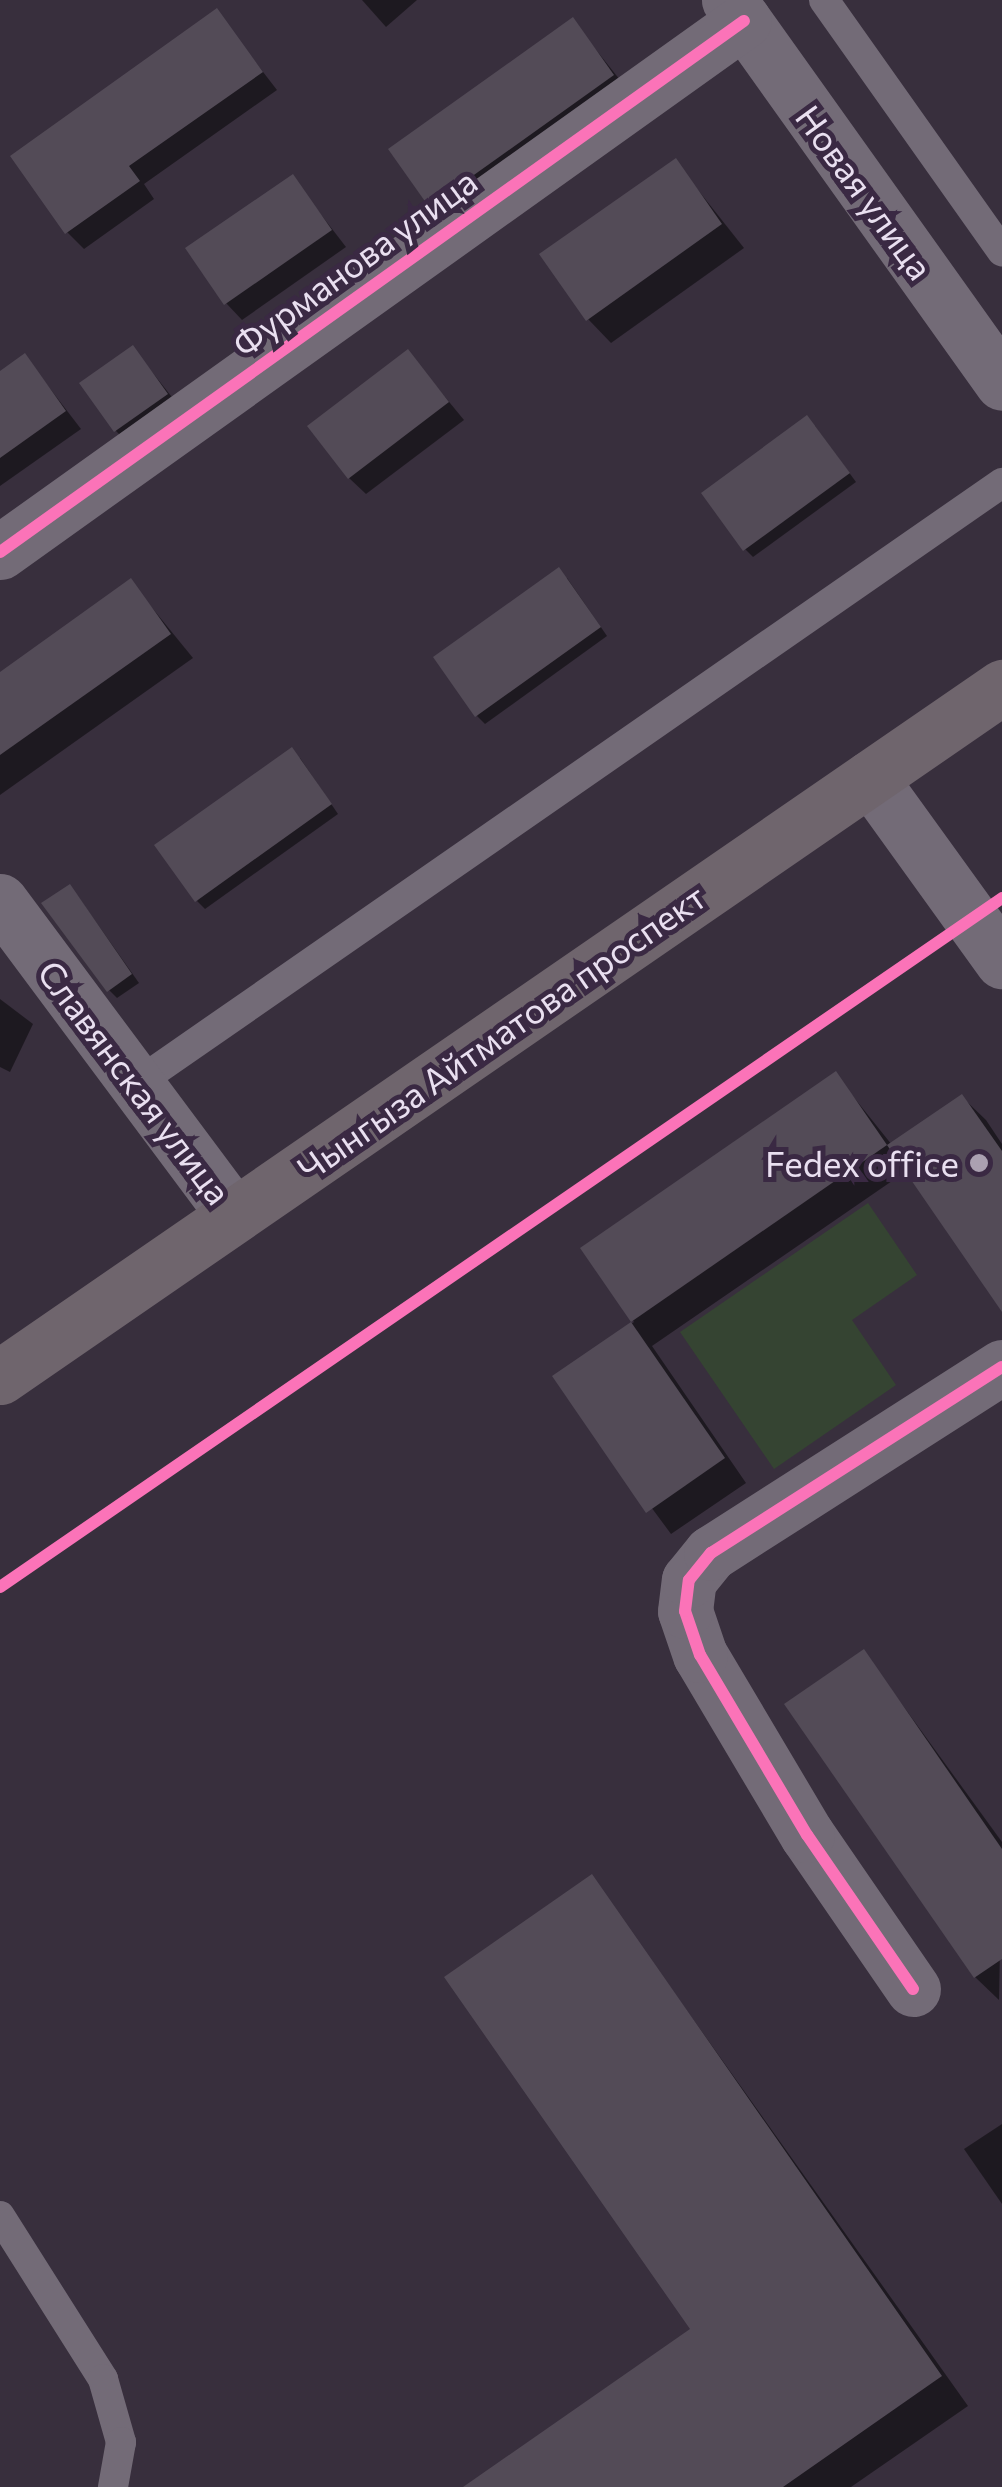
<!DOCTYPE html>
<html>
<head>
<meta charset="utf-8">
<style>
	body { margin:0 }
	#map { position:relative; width:1002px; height:2487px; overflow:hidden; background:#382f3d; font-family:Commissioner,sans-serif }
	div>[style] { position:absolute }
	.green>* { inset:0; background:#354432 }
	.shadow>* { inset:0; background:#0007 }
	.building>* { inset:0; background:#534b57 }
	.service>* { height:30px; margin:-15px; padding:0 15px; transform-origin:15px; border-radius:15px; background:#736b77 }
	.minor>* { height:55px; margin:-27.5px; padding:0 27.5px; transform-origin:27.5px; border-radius:27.5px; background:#736b77 }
	.primary>* { height:55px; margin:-27.5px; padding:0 27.5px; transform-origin:27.5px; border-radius:27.5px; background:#6f656d }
	.cycleway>* { height:12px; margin:-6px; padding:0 6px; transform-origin:6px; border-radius:6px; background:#fb73b8 }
	.dots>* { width:28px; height:28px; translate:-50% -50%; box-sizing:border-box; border:5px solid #3a2943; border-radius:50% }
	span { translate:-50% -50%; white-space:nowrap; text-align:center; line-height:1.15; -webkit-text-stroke:10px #3a2943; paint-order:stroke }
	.street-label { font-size:35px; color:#e9dff0 }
	.poi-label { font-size:35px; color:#e9dff0 }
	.right { translate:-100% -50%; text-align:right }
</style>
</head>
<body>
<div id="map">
	<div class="green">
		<div style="clip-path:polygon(868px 1203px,917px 1275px,852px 1320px,896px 1385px,774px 1469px,680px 1332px)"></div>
	</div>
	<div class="shadow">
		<div style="clip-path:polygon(362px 0,417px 0,386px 27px)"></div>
		<div style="clip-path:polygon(216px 11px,277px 90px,144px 184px,154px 199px,84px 249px,67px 232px)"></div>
		<div style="clip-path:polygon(573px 21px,636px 100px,455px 229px,392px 149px)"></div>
		<div style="clip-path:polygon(675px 161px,744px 248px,611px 343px,588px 319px)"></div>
		<div style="clip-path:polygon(292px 177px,346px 247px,242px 320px,226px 303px)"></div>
		<div style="clip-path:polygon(133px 348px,183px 411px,132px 447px,116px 431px)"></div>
		<div style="clip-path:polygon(408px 352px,464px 420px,366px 494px,349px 478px)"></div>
		<div style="clip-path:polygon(25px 356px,81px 429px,0 486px,0 374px)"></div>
		<div style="clip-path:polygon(815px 426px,856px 482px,753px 557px,745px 549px)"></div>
		<div style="clip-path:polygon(567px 578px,607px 636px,485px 724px,477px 716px)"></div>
		<div style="clip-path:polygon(131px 582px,193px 658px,0 795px,0 675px)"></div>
		<div style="clip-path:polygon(300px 758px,338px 814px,205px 909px,197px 901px)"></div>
		<div style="clip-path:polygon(77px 895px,139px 983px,117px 998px,109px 990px)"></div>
		<div style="clip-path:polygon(0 999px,33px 1024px,10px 1072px,0 1067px)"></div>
		<div style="clip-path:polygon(836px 1075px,892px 1145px,962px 1097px,986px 1120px,1002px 1144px,1002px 1300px,908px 1170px,652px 1346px,746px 1483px,671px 1534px,555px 1377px,634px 1322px,584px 1248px)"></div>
		<div style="clip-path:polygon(864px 1652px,1002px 1842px,999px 2000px,975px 1977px)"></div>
		<div style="clip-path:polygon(592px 1877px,968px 2406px,851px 2487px,468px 2487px,693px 2330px)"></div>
		<div style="clip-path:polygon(1002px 2124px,1002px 2204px,964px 2149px)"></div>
	</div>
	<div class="building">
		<div style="clip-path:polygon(217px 8px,263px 72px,129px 166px,140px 181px,65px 234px,10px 156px)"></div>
		<div style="clip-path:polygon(573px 17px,614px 75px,429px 207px,388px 149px)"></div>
		<div style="clip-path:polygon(676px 158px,722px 224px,586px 321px,539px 254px)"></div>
		<div style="clip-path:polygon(293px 174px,332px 230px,224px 305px,185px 248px)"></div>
		<div style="clip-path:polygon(133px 345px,168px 394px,114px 432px,79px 383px)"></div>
		<div style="clip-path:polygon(408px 349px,449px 402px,348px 479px,307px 426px)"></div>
		<div style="clip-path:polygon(25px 353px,66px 411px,0 458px,0 371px)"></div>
		<div style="clip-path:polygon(807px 415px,850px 473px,743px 551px,701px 493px)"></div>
		<div style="clip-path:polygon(559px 567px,601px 627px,475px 717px,433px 657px)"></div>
		<div style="clip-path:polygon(131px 578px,171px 634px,0 755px,0 672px)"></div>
		<div style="clip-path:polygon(292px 747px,332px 804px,195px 902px,154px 845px)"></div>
		<div style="clip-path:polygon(70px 884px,132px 974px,107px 992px,41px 903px)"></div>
		<div style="clip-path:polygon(836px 1071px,887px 1145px,631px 1322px,580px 1248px)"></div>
		<div style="clip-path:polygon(962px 1094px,1002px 1151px,1002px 1312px,887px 1145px)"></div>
		<div style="clip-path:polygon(631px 1322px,725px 1458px,646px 1513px,552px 1376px)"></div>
		<div style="clip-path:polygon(864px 1649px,1002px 1849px,1002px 1959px,974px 1978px,784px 1704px)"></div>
		<div style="clip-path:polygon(592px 1874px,942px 2376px,783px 2487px,463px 2487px,690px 2329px,444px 1977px)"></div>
	</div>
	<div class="service">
		<div style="left:824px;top:0;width:308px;rotate:54.7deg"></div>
		<div style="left:133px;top:1086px;width:1058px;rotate:-34.76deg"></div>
		<div style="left:0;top:2216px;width:193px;rotate:57.7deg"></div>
		<div style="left:103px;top:2379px;width:66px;rotate:74.1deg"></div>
		<div style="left:121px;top:2442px;width:46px;rotate:100.1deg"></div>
	</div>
	<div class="minor">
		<div style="left:729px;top:0;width:470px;rotate:54.5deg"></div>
		<div style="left:0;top:552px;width:914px;rotate:-35.52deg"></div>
		<div style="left:870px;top:778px;width:226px;rotate:54.2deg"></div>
		<div style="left:0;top:901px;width:392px;rotate:53.3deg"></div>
		<div style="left:913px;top:1989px;width:187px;rotate:-124.5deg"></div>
		<div style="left:807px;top:1835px;width:209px;rotate:-120.7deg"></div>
		<div style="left:700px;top:1655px;width:46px;rotate:-108.8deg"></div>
		<div style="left:685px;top:1611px;width:31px;rotate:-83deg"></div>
		<div style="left:689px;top:1580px;width:35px;rotate:-51deg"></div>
		<div style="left:711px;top:1553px;width:345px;rotate:-32.6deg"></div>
	</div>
	<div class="primary">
		<div style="left:0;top:1377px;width:1217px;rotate:-34.55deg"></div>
	</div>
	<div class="cycleway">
		<div style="left:0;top:552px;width:914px;rotate:-35.52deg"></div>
		<div style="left:0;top:1587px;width:1216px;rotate:-34.51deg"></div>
		<div style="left:913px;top:1989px;width:187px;rotate:-124.5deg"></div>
		<div style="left:807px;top:1835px;width:209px;rotate:-120.7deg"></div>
		<div style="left:700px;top:1655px;width:46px;rotate:-108.8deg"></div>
		<div style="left:685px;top:1611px;width:31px;rotate:-83deg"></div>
		<div style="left:689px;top:1580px;width:35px;rotate:-51deg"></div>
		<div style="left:711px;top:1553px;width:345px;rotate:-32.6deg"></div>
	</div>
	<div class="dots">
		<div style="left:979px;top:1163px;background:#aba1b1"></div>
	</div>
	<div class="street-label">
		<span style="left:865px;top:192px;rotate:54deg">Новая улица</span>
		<span style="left:354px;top:262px;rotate:-36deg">Фурманова улица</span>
		<span style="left:501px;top:1032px;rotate:-35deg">Чынгыза Айтматова проспект</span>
		<span style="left:135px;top:1082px;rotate:53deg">Славянская улица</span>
	</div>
	<div class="poi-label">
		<span class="right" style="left:959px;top:1163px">Fedex office</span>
	</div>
</div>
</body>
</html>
